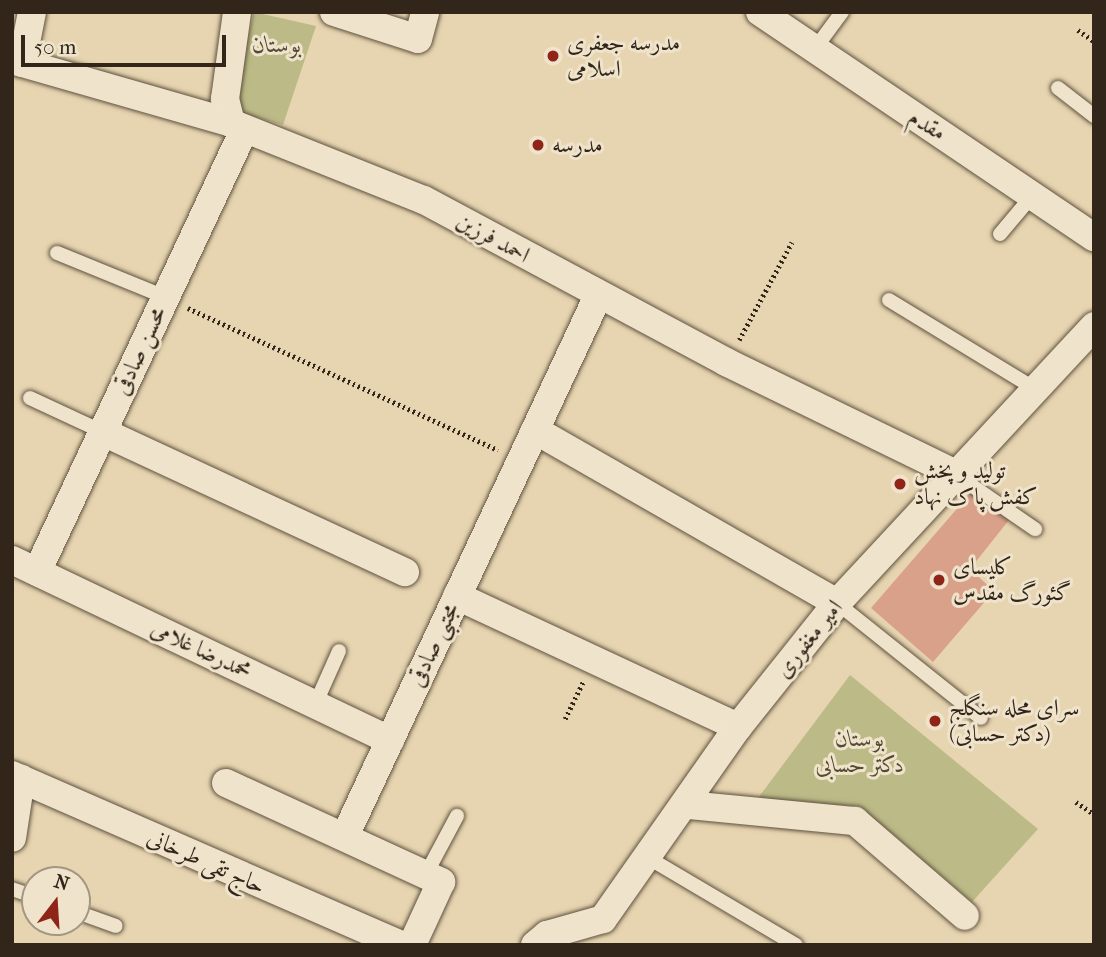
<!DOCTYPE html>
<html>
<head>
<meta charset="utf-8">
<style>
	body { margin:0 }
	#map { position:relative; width:1106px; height:957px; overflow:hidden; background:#e7d4b0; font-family:"IM FELL French Canon",Amiri,serif }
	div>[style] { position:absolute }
	.green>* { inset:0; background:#bcbb87 }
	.building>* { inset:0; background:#daa18a }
	.path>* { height:4.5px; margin-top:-2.25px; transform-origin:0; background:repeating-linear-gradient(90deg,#312619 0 2px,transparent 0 5.5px) }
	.roads { filter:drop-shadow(0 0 2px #5e523f) drop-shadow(0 0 2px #5e523f) }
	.lane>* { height:14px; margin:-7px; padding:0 7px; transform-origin:7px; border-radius:7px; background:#efe3cc }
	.street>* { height:28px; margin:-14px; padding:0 14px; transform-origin:14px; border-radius:14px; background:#efe3cc }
	.dots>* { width:19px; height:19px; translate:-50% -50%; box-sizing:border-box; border:4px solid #efe3cc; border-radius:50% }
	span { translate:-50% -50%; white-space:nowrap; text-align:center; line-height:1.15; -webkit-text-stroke:6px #efe3cc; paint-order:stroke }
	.poi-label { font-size:23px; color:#312619 }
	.left { translate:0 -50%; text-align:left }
	.park-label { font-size:23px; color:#544b34; font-style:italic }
	.street-label { font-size:23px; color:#312619 }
	.frame { position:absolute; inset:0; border:14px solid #312619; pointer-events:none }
	.north { position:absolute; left:21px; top:866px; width:70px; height:70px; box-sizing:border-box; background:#efe3cc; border:2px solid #a39784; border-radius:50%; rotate:17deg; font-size:19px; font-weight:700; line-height:28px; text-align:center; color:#312619 }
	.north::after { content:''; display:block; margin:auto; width:24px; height:32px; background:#8f2418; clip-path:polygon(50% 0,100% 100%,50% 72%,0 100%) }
	.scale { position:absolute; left:21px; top:35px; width:205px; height:32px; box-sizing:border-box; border:4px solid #312619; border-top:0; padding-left:9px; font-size:21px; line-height:24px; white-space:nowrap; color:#312619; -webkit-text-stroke:5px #efe3cc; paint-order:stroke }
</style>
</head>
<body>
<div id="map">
	<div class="green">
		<div style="clip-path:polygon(254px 12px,316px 26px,283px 125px,241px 113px,237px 85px)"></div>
		<div style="clip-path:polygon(850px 675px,1038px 829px,972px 902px,859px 806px,755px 802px)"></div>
	</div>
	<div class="building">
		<div style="clip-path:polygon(974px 489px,1009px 520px,970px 569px,994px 591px,933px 662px,871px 608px)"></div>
	</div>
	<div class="path">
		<div style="left:1078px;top:30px;width:19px;rotate:35deg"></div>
		<div style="left:188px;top:308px;width:341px;rotate:24.6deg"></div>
		<div style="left:739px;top:340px;width:111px;rotate:-61.6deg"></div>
		<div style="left:565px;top:719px;width:41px;rotate:-64.1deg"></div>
		<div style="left:1076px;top:802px;width:22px;rotate:34deg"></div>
	</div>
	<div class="roads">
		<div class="lane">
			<div style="left:814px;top:50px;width:47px;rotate:-53.6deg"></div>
			<div style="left:1058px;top:88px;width:46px;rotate:37.9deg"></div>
			<div style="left:1000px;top:234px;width:50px;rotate:-49.9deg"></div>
			<div style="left:57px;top:253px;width:117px;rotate:22.2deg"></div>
			<div style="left:889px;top:300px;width:170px;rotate:31.3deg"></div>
			<div style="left:30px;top:398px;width:81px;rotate:25deg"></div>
			<div style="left:952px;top:472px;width:101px;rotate:34.5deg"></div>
			<div style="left:837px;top:603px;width:184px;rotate:38.6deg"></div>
			<div style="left:315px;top:705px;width:59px;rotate:-66deg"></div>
			<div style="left:647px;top:857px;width:173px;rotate:30.6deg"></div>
			<div style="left:426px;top:874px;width:66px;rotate:-61.9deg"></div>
			<div style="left:12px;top:889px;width:24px;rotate:19deg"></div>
			<div style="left:77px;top:912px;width:41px;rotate:19.7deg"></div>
		</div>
		<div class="street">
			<div style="left:334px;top:12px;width:88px;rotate:17.8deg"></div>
			<div style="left:418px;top:39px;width:28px;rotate:-75deg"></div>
			<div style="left:760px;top:12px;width:403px;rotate:34deg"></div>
			<div style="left:12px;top:60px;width:228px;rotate:16deg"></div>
			<div style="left:231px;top:123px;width:208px;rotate:21.8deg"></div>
			<div style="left:424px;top:200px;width:343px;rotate:28.2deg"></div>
			<div style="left:726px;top:362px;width:251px;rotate:26deg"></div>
			<div style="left:22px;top:63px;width:52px;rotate:-78.9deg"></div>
			<div style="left:231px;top:123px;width:25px;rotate:-104deg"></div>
			<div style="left:225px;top:99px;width:88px;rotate:-82.1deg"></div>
			<div style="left:535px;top:430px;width:348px;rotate:29.8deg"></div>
			<div style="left:103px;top:432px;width:333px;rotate:24.9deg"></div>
			<div style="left:12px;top:560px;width:419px;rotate:25.5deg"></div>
			<div style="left:37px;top:572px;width:488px;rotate:-64.9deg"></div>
			<div style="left:457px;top:596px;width:310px;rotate:25deg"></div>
			<div style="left:12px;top:775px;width:425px;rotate:23.6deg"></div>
			<div style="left:226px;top:783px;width:237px;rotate:24.7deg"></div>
			<div style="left:441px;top:882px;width:69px;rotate:114.7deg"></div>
			<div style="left:688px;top:805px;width:168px;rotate:5.5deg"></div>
			<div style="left:855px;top:821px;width:145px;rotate:40.8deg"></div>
			<div style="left:345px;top:836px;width:596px;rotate:-64.9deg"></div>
			<div style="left:12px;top:838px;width:60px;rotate:-81.3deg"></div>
			<div style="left:535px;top:945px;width:16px;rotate:-40deg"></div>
			<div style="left:547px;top:935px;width:58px;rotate:-15.9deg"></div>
			<div style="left:603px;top:919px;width:235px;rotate:-54.9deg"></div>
			<div style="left:738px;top:727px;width:159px;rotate:-51.4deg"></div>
			<div style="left:837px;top:603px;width:378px;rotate:-47.1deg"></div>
		</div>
	</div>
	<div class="dots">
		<div style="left:553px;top:56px;background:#8f2418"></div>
		<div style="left:538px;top:145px;background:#8f2418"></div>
		<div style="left:900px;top:484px;background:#8f2418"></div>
		<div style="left:939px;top:580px;background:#8f2418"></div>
		<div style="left:935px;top:721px;background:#8f2418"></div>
	</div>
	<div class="poi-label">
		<span class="left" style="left:567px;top:56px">مدرسه جعفری<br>اسلامی</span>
		<span class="left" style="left:552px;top:145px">مدرسه</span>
		<span class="left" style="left:914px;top:484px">تولید و پخش<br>کفش پاک نهاد</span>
		<span class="left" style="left:953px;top:580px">کلیسای<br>گئورگ مقدس</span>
		<span class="left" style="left:949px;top:721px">سرای محله سنگلج<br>(دکتر حسابی)</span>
	</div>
	<div class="park-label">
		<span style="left:277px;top:45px">بوستان</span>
		<span style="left:860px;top:752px">بوستان<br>دکتر حسابی</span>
	</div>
	<div class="street-label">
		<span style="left:927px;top:125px;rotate:31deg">مقدم</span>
		<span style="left:493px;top:238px;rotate:29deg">احمد فرزین</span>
		<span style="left:140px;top:351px;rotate:-65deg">محسن صادقی</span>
		<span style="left:809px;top:639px;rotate:-51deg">امیر مغفوری</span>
		<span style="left:434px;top:645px;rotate:-65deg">مجتبی صادقی</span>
		<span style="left:201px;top:650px;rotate:25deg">محمدرضا غلامی</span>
		<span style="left:206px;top:862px;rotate:24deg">حاج تقی طرخانی</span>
	</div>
	<div class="frame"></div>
	<div class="north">N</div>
	<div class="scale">50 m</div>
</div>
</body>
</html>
